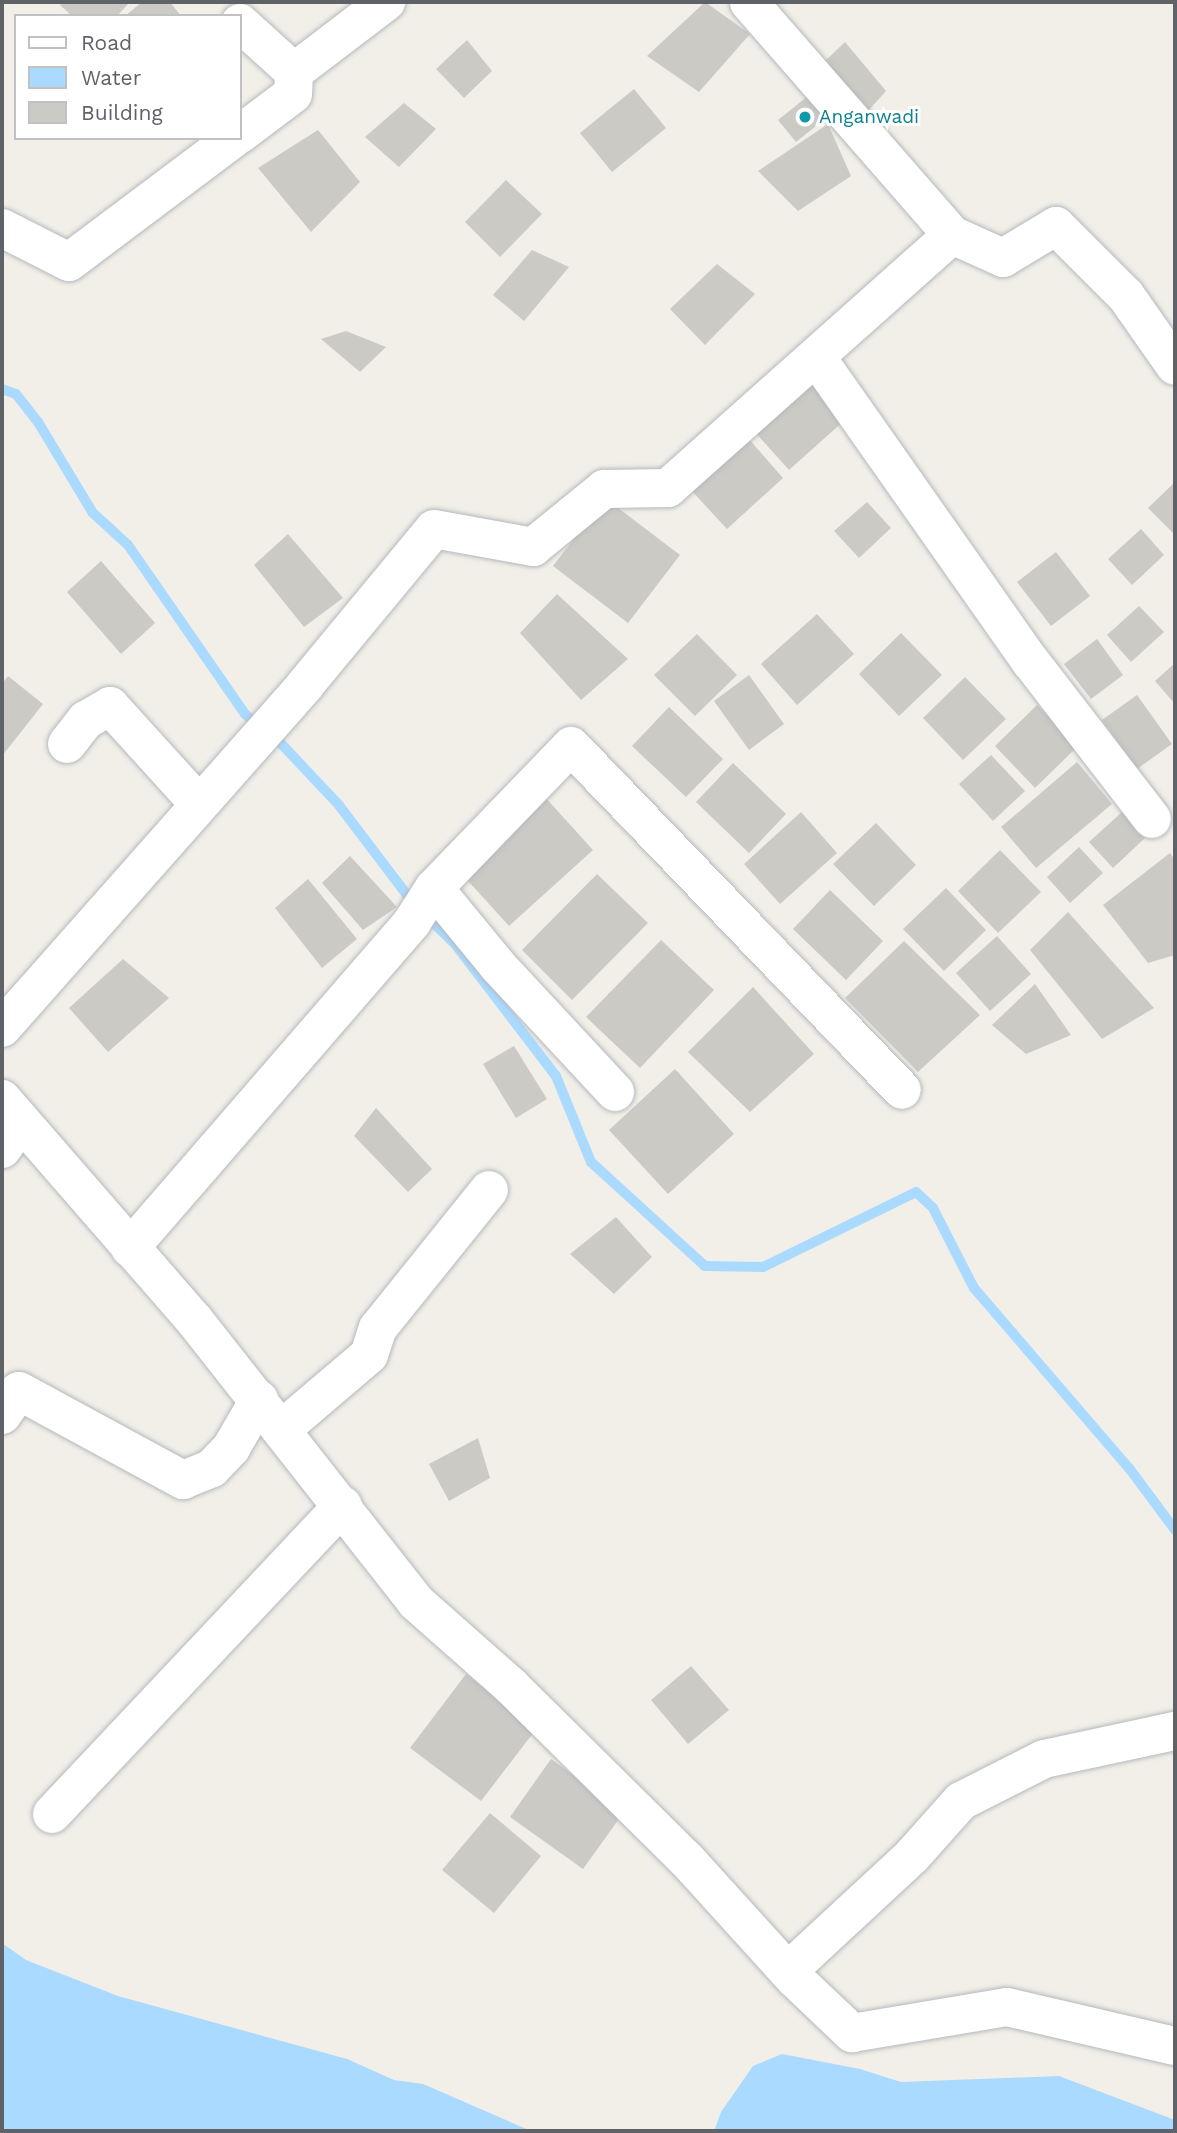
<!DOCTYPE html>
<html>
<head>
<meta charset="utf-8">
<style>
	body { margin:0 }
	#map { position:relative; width:1177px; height:2133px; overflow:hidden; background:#f1efe8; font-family:"Work Sans",sans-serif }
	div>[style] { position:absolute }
	.water>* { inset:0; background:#aadaff }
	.stream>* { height:10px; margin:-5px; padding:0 5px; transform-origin:5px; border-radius:5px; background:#aadaff }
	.building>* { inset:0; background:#cccac5 }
	.roads { filter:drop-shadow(0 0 2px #b5b8bc) drop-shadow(0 0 2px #b5b8bc) }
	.street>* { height:38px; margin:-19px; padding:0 19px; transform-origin:19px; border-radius:19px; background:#fff }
	.dots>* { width:19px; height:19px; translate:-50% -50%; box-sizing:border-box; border:4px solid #fff; border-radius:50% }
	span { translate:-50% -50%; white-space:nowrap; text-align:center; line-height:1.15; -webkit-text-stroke:6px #fff; paint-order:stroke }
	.culture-label { font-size:19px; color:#0d838f }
	.left { translate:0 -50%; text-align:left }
	.frame { position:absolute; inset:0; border:4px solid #5f6368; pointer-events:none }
	.legend { position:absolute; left:14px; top:14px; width:228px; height:126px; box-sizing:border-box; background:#fff; border:2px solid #bfc1c3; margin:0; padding:9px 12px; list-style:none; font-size:21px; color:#5f6368 }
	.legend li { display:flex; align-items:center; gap:14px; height:35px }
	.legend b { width:35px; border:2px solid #bfc1c3 }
</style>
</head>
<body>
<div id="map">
	<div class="water">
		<div style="clip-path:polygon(2px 1943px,26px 1960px,118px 1996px,347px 2059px,394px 2080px,423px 2084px,531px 2131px,2px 2131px)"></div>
		<div style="clip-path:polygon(782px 2054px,860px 2069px,901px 2082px,1059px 2076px,1175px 2120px,1175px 2131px,714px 2131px,721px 2112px,753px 2066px)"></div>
	</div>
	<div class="stream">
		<div style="left:2px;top:389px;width:15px;rotate:20deg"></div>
		<div style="left:16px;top:394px;width:36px;rotate:52deg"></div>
		<div style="left:38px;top:422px;width:106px;rotate:58.9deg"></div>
		<div style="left:93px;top:513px;width:47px;rotate:42.4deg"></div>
		<div style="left:128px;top:545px;width:206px;rotate:55.3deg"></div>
		<div style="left:245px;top:714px;width:18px;rotate:38deg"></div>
		<div style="left:272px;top:734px;width:96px;rotate:46.7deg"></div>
		<div style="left:338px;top:804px;width:126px;rotate:52.8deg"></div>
		<div style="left:425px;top:915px;width:42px;rotate:44deg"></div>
		<div style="left:455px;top:944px;width:166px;rotate:52.6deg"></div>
		<div style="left:556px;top:1076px;width:93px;rotate:67.9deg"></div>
		<div style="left:591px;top:1162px;width:154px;rotate:42.4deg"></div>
		<div style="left:705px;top:1266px;width:58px;rotate:1deg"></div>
		<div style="left:763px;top:1267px;width:170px;rotate:-26.1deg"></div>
		<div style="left:916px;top:1192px;width:23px;rotate:43deg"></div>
		<div style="left:933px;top:1208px;width:90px;rotate:62.9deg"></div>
		<div style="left:974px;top:1288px;width:238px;rotate:49.3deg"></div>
		<div style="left:1129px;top:1468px;width:77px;rotate:53.4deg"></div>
	</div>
	<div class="building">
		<div style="clip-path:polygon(63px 2px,130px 2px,117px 16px,72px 16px,60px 5px)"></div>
		<div style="clip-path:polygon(142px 2px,170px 2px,181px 16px,125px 16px)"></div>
		<div style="clip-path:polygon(705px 2px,750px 34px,699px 92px,647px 56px)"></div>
		<div style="clip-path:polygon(467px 40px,492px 71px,464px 98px,436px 69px)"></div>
		<div style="clip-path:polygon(845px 42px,886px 91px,868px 111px,823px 63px)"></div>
		<div style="clip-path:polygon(634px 89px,666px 128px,612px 172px,580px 133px)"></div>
		<div style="clip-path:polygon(813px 92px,831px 114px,796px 142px,778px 120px)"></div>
		<div style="clip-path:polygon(404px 103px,436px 129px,399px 167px,365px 137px)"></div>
		<div style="clip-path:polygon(828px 124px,851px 176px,798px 211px,758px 171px)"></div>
		<div style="clip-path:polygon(318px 130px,360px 182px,311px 232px,258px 168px)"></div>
		<div style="clip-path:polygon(506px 180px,542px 214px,500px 257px,465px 222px)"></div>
		<div style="clip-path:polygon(532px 250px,569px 267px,524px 321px,493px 295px)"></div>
		<div style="clip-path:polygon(717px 264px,755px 294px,705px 345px,670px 309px)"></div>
		<div style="clip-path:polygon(346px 331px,386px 347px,360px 372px,321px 339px)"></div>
		<div style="clip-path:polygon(809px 379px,846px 419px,789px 470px,753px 430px)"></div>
		<div style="clip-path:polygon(747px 437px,783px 478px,727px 529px,690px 489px)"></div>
		<div style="clip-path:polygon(1175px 482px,1175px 535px,1148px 508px)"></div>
		<div style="clip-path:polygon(605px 498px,680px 555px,628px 623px,553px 566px)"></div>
		<div style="clip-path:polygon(867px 502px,891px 528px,859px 558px,834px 531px)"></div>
		<div style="clip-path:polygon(1141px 529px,1164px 555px,1132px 585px,1108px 559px)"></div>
		<div style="clip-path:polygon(288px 534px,343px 598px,304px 627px,254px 565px)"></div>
		<div style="clip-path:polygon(1056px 552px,1090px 596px,1051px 626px,1017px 582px)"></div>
		<div style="clip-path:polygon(101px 561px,155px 623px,121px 654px,67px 592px)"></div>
		<div style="clip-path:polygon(557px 594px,628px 659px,581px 700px,520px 633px)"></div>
		<div style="clip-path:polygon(1139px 606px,1164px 632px,1131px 662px,1107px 635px)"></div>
		<div style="clip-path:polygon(817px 614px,854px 654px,797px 705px,761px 664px)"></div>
		<div style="clip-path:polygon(901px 633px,942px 675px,899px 716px,859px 674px)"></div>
		<div style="clip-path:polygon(697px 634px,737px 675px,695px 716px,654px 675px)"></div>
		<div style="clip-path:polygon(1097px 639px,1123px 675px,1091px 699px,1064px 664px)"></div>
		<div style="clip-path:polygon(1175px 663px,1175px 704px,1155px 681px)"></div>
		<div style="clip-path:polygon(749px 675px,784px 724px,749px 750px,714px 701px)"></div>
		<div style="clip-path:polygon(8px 676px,43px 704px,2px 756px,2px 684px)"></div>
		<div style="clip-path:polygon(965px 677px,1006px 719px,963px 760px,923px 718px)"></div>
		<div style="clip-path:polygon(1137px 695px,1172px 744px,1137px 769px,1102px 720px)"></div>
		<div style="clip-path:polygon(1037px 705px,1078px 746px,1035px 788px,995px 746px)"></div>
		<div style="clip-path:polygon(669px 707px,723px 759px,686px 797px,632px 746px)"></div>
		<div style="clip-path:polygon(991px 755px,1025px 791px,993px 821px,959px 784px)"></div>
		<div style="clip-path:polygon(1077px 762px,1112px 804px,1036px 868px,1001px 827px)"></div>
		<div style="clip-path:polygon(733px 763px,786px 814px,749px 853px,696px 802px)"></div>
		<div style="clip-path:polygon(544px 796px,593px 850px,509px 926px,460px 872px)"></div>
		<div style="clip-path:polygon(801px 812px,837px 853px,780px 904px,744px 864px)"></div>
		<div style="clip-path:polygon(1122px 812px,1145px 838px,1113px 868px,1089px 842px)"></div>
		<div style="clip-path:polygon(876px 823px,916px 865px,874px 906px,833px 864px)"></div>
		<div style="clip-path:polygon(1079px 847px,1103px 873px,1070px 903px,1047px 877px)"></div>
		<div style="clip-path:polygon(1000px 850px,1041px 892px,998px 933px,958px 891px)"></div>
		<div style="clip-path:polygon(1170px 853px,1175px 860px,1175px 955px,1148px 963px,1103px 905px)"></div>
		<div style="clip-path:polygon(350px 856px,397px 907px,363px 930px,322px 883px)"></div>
		<div style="clip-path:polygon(597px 874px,648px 923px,572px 1000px,522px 950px)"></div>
		<div style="clip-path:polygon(308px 879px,357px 939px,322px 968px,275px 908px)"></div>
		<div style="clip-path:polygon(946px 888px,986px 930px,944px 971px,903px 929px)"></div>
		<div style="clip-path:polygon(830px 890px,883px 941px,846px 980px,793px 929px)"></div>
		<div style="clip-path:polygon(1068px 912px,1154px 1008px,1102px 1039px,1030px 950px)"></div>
		<div style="clip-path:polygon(997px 936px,1031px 974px,990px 1011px,956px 973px)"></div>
		<div style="clip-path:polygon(661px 940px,714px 990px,640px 1068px,586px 1017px)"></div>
		<div style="clip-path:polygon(904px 941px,980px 1015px,918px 1072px,845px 998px)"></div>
		<div style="clip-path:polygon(123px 959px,169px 998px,108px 1052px,69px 1008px)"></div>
		<div style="clip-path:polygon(1035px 984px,1071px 1035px,1026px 1054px,992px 1025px)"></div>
		<div style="clip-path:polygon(753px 987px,814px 1054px,750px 1112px,688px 1052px)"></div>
		<div style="clip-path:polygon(514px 1046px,547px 1099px,516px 1118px,483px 1064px)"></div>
		<div style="clip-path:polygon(675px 1069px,734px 1134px,668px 1194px,609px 1130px)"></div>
		<div style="clip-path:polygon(376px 1108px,432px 1169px,408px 1192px,354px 1136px)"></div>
		<div style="clip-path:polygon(616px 1217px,652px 1257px,614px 1294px,570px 1254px)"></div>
		<div style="clip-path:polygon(478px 1438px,490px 1478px,449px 1501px,429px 1464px)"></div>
		<div style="clip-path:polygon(691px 1666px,729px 1710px,688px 1744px,651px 1700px)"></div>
		<div style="clip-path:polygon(466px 1674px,537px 1728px,481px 1801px,410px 1748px)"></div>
		<div style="clip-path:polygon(551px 1759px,624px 1812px,583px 1869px,510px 1817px)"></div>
		<div style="clip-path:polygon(490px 1813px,541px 1856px,494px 1913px,442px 1870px)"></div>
	</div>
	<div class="roads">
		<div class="street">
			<div style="left:240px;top:23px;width:73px;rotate:42.2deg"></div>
			<div style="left:294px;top:72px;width:116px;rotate:-37.3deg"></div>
			<div style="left:240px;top:134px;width:66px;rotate:-37deg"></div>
			<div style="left:293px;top:94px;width:22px;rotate:-87deg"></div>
			<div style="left:2px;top:228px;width:75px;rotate:26.9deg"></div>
			<div style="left:69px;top:262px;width:206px;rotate:-36.9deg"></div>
			<div style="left:952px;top:235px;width:56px;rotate:24.3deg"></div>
			<div style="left:1003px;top:258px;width:62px;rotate:-31.1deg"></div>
			<div style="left:1056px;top:226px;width:99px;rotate:45deg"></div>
			<div style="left:1126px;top:296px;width:85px;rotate:55deg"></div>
			<div style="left:817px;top:358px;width:372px;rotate:54.9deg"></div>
			<div style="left:1031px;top:662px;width:198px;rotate:52.4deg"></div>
			<div style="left:67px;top:744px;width:31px;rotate:-52deg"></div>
			<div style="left:86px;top:720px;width:28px;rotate:-30deg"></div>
			<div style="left:110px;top:706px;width:131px;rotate:47.8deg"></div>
			<div style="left:434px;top:888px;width:197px;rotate:-46deg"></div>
			<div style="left:571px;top:746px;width:477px;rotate:46.1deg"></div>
			<div style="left:2px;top:1028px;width:458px;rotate:-48.5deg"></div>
			<div style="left:305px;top:685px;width:202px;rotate:-50.4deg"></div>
			<div style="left:434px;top:529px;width:101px;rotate:10.3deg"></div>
			<div style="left:533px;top:547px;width:92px;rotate:-39.2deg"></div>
			<div style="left:604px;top:489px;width:64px;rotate:-0.9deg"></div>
			<div style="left:668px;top:488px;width:380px;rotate:-41.7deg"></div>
			<div style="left:952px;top:235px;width:309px;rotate:-131.1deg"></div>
			<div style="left:2px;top:1099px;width:294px;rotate:49deg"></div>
			<div style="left:195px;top:1321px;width:357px;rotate:51.8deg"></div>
			<div style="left:416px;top:1602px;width:127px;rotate:41.5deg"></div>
			<div style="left:511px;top:1686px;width:246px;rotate:44.7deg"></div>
			<div style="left:686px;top:1859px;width:162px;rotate:47.8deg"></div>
			<div style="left:795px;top:1979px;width:79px;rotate:43.5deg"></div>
			<div style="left:852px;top:2033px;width:157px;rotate:-9.5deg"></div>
			<div style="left:1007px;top:2007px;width:172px;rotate:13.1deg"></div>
			<div style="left:2px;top:1149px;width:32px;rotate:-54deg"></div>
			<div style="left:130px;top:1248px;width:431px;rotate:-49.1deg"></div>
			<div style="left:412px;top:922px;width:40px;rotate:-57.1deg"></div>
			<div style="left:434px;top:888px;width:101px;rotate:50.6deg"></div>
			<div style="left:498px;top:966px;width:172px;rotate:47.1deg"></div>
			<div style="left:2px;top:1415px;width:29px;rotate:-55deg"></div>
			<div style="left:19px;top:1391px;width:187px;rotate:28.5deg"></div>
			<div style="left:183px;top:1480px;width:31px;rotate:-22deg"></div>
			<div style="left:212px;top:1468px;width:28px;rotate:-46deg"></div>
			<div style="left:231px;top:1448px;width:56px;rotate:-59.7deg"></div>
			<div style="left:282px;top:1429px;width:114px;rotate:-40.4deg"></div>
			<div style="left:369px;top:1355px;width:28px;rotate:-72deg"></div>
			<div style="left:378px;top:1328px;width:177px;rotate:-51.2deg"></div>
			<div style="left:52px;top:1814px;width:424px;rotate:-46.7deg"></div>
			<div style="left:788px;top:1971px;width:169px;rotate:-42.8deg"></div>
			<div style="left:912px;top:1856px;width:74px;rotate:-48.3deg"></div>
			<div style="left:961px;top:1801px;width:93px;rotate:-26.8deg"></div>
			<div style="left:1044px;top:1759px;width:134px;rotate:-12.1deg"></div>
		</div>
	</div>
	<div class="dots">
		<div style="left:805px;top:117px;background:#0f9aa8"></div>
	</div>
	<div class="culture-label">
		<span class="left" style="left:819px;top:117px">Anganwadi</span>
	</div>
	<div class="frame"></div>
	<ul class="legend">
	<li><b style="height:9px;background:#fff"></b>Road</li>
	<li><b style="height:19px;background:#aadaff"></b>Water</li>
	<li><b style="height:19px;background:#cccac5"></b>Building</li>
	</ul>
</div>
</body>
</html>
